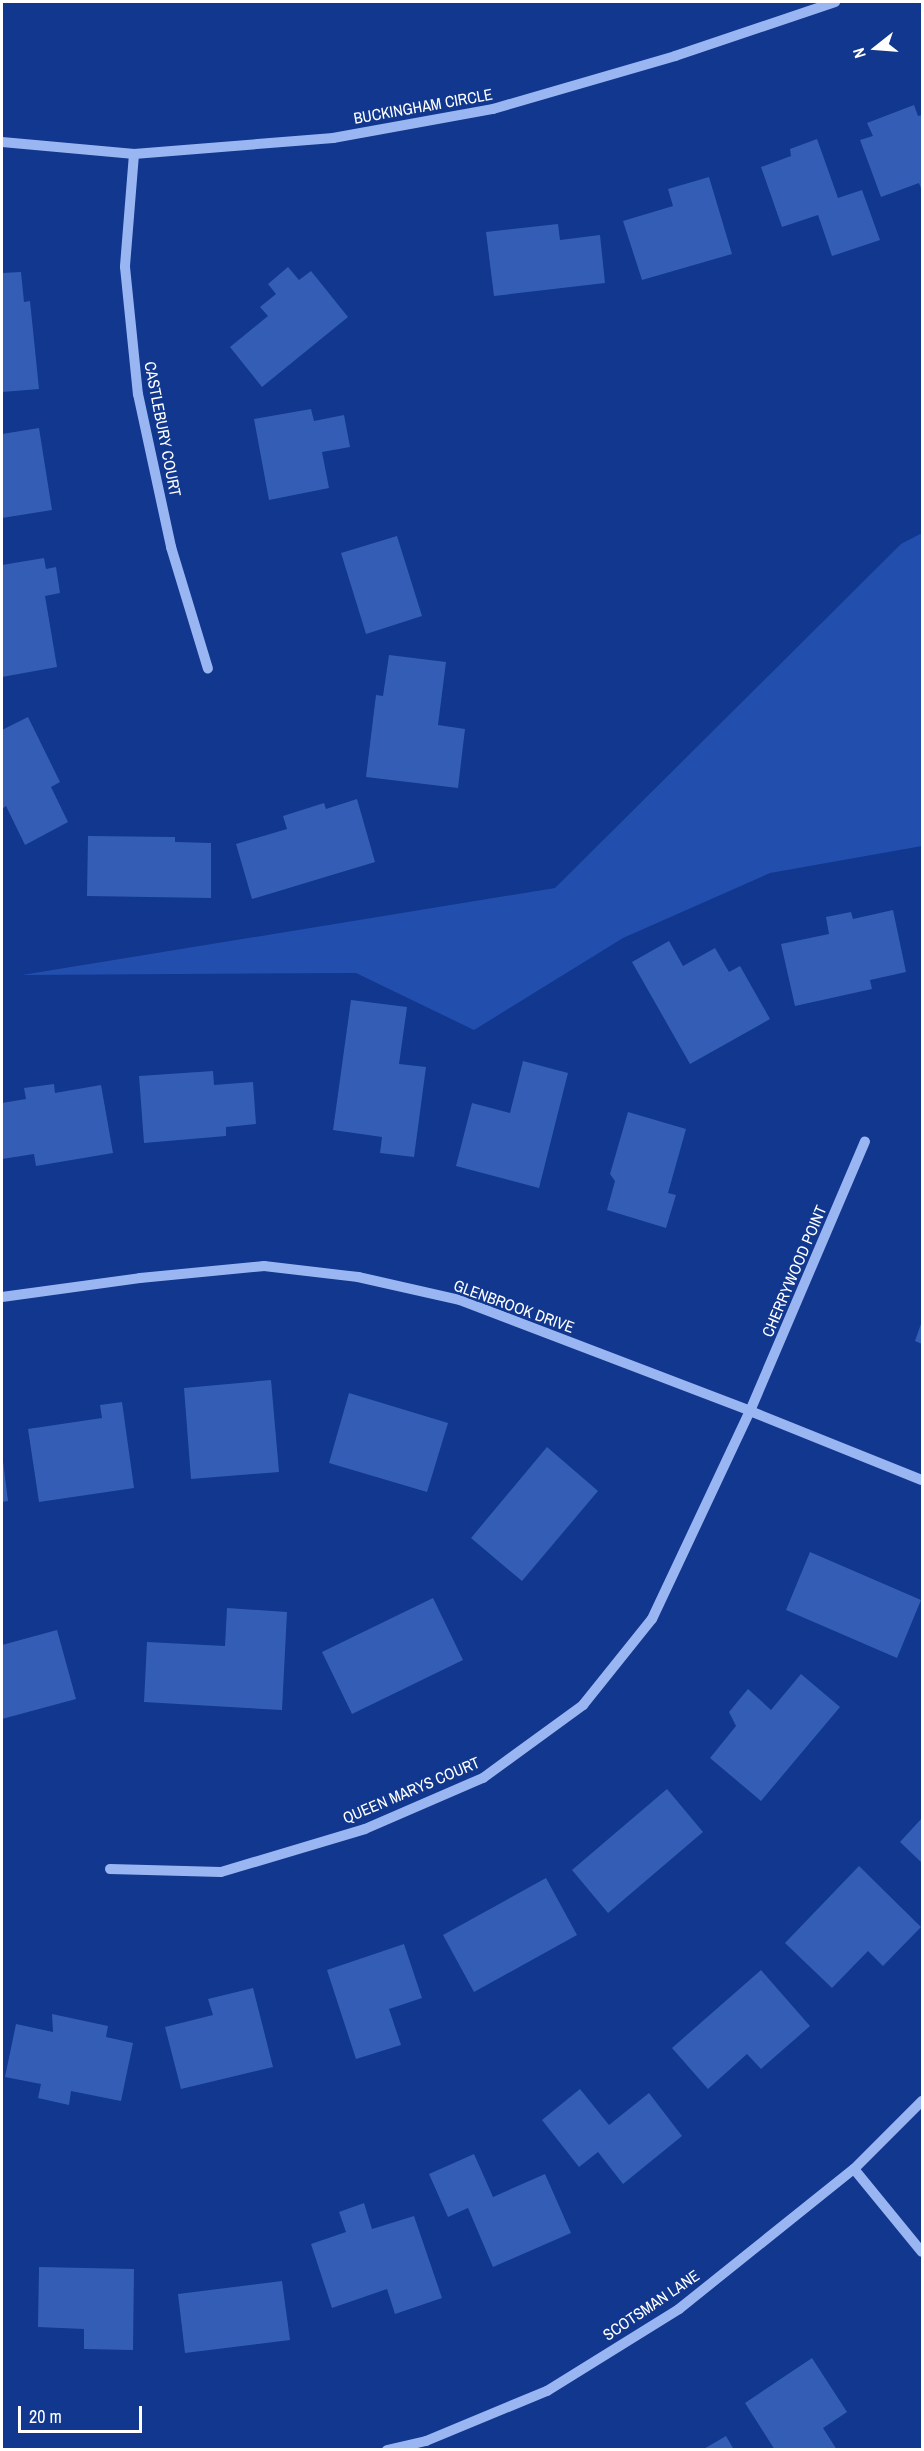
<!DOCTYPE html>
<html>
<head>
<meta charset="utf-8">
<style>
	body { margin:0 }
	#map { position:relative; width:924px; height:2451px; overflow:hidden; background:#11378e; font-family:"Archivo Narrow",sans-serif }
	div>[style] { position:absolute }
	.green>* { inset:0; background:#224fad }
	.building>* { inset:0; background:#345eb5 }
	.minor>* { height:10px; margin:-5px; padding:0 5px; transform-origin:5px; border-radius:5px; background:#9ab6f2 }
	span { translate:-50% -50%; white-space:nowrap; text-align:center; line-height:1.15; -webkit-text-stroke:5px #11378e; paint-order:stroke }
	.street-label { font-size:16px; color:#fff }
	.frame { position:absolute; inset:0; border:3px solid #fff; pointer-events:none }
	.north { position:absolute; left:846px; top:18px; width:60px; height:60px; -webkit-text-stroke:4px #11378e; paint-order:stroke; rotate:253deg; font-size:16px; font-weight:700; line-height:24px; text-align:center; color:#fff }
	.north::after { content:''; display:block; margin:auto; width:21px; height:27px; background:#fff; clip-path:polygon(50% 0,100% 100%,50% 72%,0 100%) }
	.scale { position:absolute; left:18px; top:2406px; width:124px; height:27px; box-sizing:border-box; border:3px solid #fff; border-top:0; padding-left:8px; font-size:18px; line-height:21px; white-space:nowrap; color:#fff; -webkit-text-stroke:4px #11378e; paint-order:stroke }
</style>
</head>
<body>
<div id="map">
	<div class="green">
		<div style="clip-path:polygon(922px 533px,922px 846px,770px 873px,623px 938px,474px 1030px,356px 973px,22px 975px,555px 888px,901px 544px)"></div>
	</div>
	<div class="building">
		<div style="clip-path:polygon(914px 105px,918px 116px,922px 115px,922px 191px,919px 183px,881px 197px,860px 140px,873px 136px,867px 123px)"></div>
		<div style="clip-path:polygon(817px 139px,838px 198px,862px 190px,880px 240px,832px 256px,818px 215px,782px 227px,761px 167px,791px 156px,790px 149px)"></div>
		<div style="clip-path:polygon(709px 177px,732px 254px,642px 280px,623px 221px,673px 206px,668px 189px)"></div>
		<div style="clip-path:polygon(558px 224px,560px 240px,600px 235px,605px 283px,494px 296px,486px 232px)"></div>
		<div style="clip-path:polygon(288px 267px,299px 280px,311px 271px,348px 317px,262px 387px,230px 347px,268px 316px,260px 307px,276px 294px,268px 284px)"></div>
		<div style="clip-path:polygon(21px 272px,24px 302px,30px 301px,39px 389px,2px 392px,2px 273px)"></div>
		<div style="clip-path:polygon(311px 409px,314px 421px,344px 415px,350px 447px,322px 452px,329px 488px,269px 500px,254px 419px)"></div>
		<div style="clip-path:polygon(39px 428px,52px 510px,2px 518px,2px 434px)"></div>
		<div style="clip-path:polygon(397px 536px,422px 616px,366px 634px,341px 553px)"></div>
		<div style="clip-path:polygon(44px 558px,46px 569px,56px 567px,60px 593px,45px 596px,57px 667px,2px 677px,2px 565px)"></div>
		<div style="clip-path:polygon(389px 655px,446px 662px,438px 725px,465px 729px,458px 788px,366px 777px,376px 695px,383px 696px)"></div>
		<div style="clip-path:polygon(28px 717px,60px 782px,51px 787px,68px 822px,25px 845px,6px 806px,2px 809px,2px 730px)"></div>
		<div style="clip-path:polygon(357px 799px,375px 862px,252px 899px,236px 844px,287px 829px,283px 816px,324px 803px,326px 809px)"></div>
		<div style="clip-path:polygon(88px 836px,175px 837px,175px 842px,211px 843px,211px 898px,87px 896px)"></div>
		<div style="clip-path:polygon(893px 910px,906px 972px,870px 980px,872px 989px,795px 1006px,781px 944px,829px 934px,826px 917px,851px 912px,853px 919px)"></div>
		<div style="clip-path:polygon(669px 941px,683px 966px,715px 948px,729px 972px,740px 966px,770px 1019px,690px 1064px,632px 962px)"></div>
		<div style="clip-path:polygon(351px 1000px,407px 1007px,399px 1064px,426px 1067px,414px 1157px,380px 1153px,382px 1137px,333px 1130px)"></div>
		<div style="clip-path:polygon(523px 1061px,568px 1073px,539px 1188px,456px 1166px,472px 1103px,510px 1113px)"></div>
		<div style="clip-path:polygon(213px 1071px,214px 1085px,253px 1082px,256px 1124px,226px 1127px,226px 1136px,144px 1143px,139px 1076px)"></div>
		<div style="clip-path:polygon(54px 1084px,55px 1093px,101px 1085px,113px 1153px,36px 1166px,34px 1154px,2px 1159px,2px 1103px,26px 1099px,24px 1088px)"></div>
		<div style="clip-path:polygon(628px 1112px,686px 1129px,668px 1193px,676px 1195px,666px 1228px,607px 1210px,615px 1181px,610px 1174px)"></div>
		<div style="clip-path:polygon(922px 1321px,922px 1344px,915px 1341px)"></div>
		<div style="clip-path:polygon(271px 1380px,279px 1472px,191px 1479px,184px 1388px)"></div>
		<div style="clip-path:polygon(349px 1393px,448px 1423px,427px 1492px,329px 1463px)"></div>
		<div style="clip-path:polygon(122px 1402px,134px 1488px,39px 1502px,28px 1429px,102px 1418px,100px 1405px)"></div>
		<div style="clip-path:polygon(547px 1447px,598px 1491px,522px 1581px,471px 1538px)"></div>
		<div style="clip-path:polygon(3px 1461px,8px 1501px,2px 1502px,2px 1462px)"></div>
		<div style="clip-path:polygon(810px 1552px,921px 1600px,897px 1658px,786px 1610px)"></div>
		<div style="clip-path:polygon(433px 1598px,463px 1660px,352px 1714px,322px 1652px)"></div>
		<div style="clip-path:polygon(227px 1608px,287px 1612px,282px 1710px,144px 1702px,147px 1642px,225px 1646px)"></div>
		<div style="clip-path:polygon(57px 1630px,76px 1699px,2px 1719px,2px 1645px)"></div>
		<div style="clip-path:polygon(801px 1674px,840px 1707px,761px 1801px,710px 1758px,736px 1726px,729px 1712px,748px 1689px,771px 1710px)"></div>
		<div style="clip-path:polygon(667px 1789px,703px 1832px,608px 1913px,572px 1870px)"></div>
		<div style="clip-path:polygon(922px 1818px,922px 1863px,900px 1842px)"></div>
		<div style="clip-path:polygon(859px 1866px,921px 1927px,883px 1966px,868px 1951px,832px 1988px,785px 1943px)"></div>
		<div style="clip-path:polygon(546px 1878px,577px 1935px,474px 1992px,443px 1935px)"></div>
		<div style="clip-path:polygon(404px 1944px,422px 1998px,389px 2009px,401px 2045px,356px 2059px,327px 1970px)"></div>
		<div style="clip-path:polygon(761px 1970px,810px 2026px,761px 2069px,747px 2054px,708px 2089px,672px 2048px)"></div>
		<div style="clip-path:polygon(253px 1988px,273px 2067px,181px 2089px,165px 2027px,213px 2015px,208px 1999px)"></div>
		<div style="clip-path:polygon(52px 2014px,108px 2026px,106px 2037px,133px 2043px,121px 2101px,71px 2091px,69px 2105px,38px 2098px,41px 2084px,5px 2077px,16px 2024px,53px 2032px)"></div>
		<div style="clip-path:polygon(580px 2089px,609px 2125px,649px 2093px,682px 2136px,623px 2184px,598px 2152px,579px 2167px,542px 2120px)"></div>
		<div style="clip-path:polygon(474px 2154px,493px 2197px,545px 2174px,571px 2233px,493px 2267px,468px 2208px,448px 2217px,429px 2174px)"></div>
		<div style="clip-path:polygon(364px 2203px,372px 2229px,414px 2216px,442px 2298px,395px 2314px,387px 2289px,332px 2308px,311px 2244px,346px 2232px,339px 2212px)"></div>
		<div style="clip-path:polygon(39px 2267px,134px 2269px,133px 2350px,84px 2349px,84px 2329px,38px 2327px)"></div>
		<div style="clip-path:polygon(282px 2281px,290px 2340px,185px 2353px,178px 2294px)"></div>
		<div style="clip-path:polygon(812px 2358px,847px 2412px,823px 2428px,837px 2450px,775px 2450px,745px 2403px)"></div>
		<div style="clip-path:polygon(726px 2436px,734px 2450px,702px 2450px)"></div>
	</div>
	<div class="minor">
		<div style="left:2px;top:142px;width:133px;rotate:5.2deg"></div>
		<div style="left:134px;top:154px;width:200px;rotate:-4.6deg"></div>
		<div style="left:333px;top:138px;width:163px;rotate:-10.3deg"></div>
		<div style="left:493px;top:109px;width:190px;rotate:-16.2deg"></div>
		<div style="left:675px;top:56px;width:169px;rotate:-18.6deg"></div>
		<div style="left:134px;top:154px;width:113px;rotate:94.6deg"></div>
		<div style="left:125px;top:267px;width:128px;rotate:84.2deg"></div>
		<div style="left:138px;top:394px;width:157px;rotate:77.8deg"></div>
		<div style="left:171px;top:547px;width:127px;rotate:73.1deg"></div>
		<div style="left:2px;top:1297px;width:139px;rotate:-7.8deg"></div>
		<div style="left:140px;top:1278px;width:125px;rotate:-5.5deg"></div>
		<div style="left:264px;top:1266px;width:95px;rotate:6.7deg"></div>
		<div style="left:358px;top:1277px;width:105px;rotate:12.7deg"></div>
		<div style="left:460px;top:1300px;width:311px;rotate:20.9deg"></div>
		<div style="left:750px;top:1411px;width:185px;rotate:21.9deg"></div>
		<div style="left:110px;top:1869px;width:111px;rotate:1.5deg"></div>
		<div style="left:221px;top:1872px;width:150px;rotate:-16.6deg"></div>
		<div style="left:365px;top:1829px;width:129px;rotate:-23.4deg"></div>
		<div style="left:483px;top:1778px;width:124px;rotate:-36.1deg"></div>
		<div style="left:583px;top:1705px;width:110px;rotate:-51.3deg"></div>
		<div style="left:652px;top:1619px;width:230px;rotate:-64.8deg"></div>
		<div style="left:750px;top:1411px;width:293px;rotate:-66.9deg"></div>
		<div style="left:854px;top:2169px;width:107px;rotate:50.7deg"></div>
		<div style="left:387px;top:2450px;width:40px;rotate:-13deg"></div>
		<div style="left:426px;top:2441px;width:131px;rotate:-22.5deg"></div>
		<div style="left:547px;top:2391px;width:155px;rotate:-31.8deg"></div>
		<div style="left:679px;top:2309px;width:224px;rotate:-38.7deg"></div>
		<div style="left:854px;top:2169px;width:96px;rotate:-45deg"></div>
	</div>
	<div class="street-label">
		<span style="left:423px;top:106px;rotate:-10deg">BUCKINGHAM CIRCLE</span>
		<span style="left:163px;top:429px;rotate:79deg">CASTLEBURY COURT</span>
		<span style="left:794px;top:1271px;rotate:-67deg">CHERRYWOOD POINT</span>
		<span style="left:514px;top:1306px;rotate:20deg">GLENBROOK DRIVE</span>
		<span style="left:411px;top:1790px;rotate:-23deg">QUEEN MARYS COURT</span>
		<span style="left:651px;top:2305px;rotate:-34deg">SCOTSMAN LANE</span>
	</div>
	<div class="frame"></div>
	<div class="north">N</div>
	<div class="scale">20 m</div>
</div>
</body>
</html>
